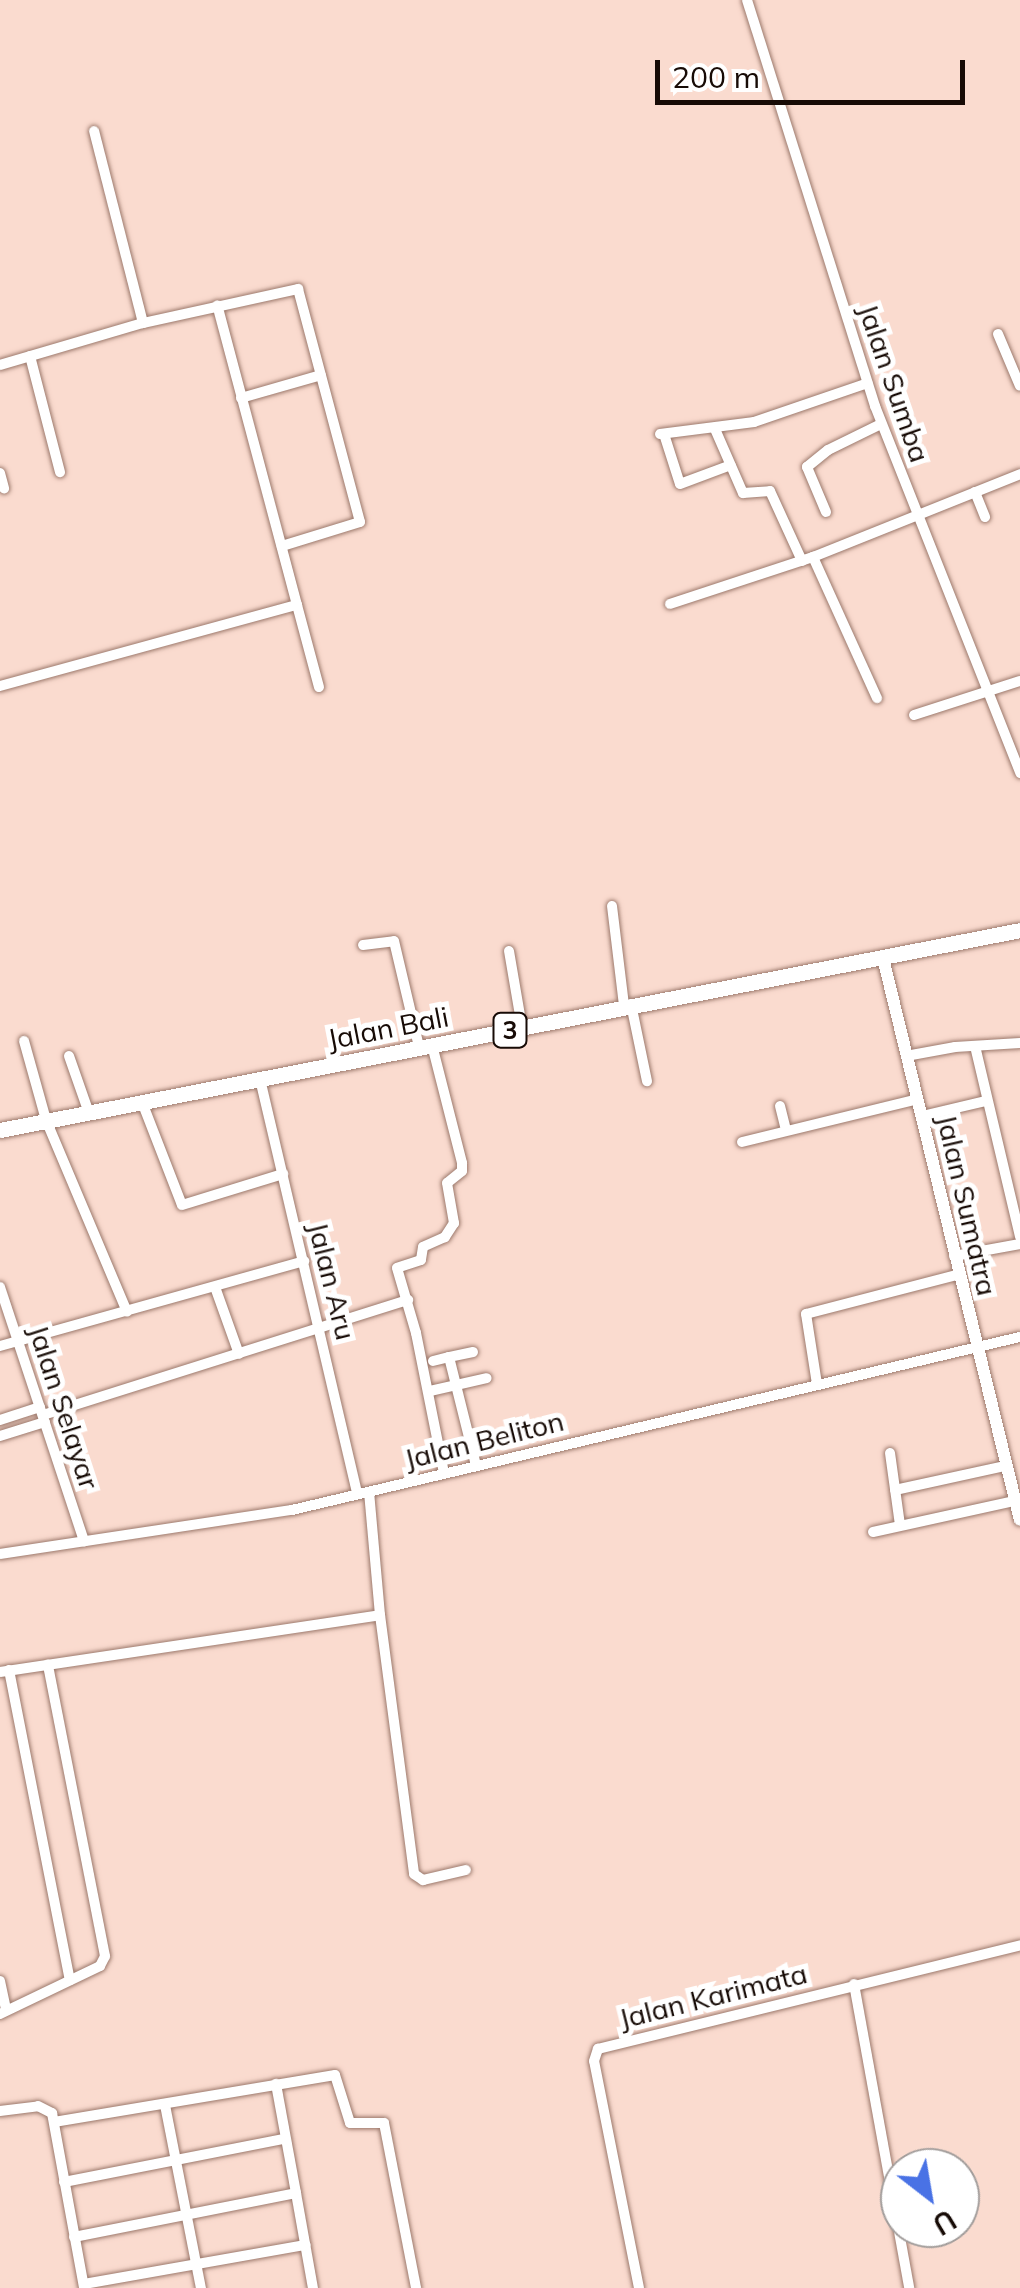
<!DOCTYPE html>
<html>
<head>
<meta charset="utf-8">
<style>
	body { margin:0 }
	#map { position:relative; width:1020px; height:2288px; overflow:hidden; background:#fadbcf; font-family:Mulish,sans-serif }
	div>[style] { position:absolute }
	.roads { filter:drop-shadow(0 0 2px #9c796c) drop-shadow(0 0 2px #9c796c) }
	.minor>* { height:10px; margin:-5px; padding:0 5px; transform-origin:5px; border-radius:5px; background:#fff }
	.major>* { height:12px; margin:-6px; padding:0 6px; transform-origin:6px; border-radius:6px; background:#fff }
	.highway>* { height:15px; margin:-7.5px; padding:0 7.5px; transform-origin:7.5px; border-radius:7.5px; background:#fff }
	span { translate:-50% -50%; white-space:nowrap; text-align:center; line-height:1.15; -webkit-text-stroke:10px #fff; paint-order:stroke }
	.shield-label span { padding:2px 8px; background:#fff; border:2px solid; border-radius:8px; -webkit-text-stroke-width:0 }
	.shield-label { font-size:25px; color:#170b06; font-weight:700 }
	.street-label { font-size:28px; color:#170b06 }
	.north { position:absolute; left:880px; top:2148px; width:100px; height:100px; box-sizing:border-box; background:#fff; border:2px solid #a29d9b; border-radius:50%; rotate:149deg; font-size:28px; font-weight:700; line-height:40px; text-align:center; color:#170b06 }
	.north::after { content:''; display:block; margin:auto; width:35px; height:45px; background:#4972e5; clip-path:polygon(50% 0,100% 100%,50% 72%,0 100%) }
	.scale { position:absolute; left:655px; top:60px; width:310px; height:45px; box-sizing:border-box; border:5px solid #170b06; border-top:0; padding-left:12px; font-size:30px; line-height:35px; white-space:nowrap; color:#170b06; -webkit-text-stroke:8px #fff; paint-order:stroke }
</style>
</head>
<body>
<div id="map">
	<div class="roads">
		<div class="minor">
			<div style="left:747px;top:0;width:426px;rotate:72.5deg"></div>
			<div style="left:875px;top:406px;width:395px;rotate:68.4deg"></div>
			<div style="left:143px;top:323px;width:159px;rotate:-12.4deg"></div>
			<div style="left:298px;top:289px;width:241px;rotate:75.1deg"></div>
			<div style="left:360px;top:522px;width:82px;rotate:162.9deg"></div>
			<div style="left:998px;top:334px;width:56px;rotate:67.1deg"></div>
			<div style="left:30px;top:356px;width:120px;rotate:75.5deg"></div>
			<div style="left:0;top:365px;width:149px;rotate:-16.4deg"></div>
			<div style="left:143px;top:323px;width:198px;rotate:-104.3deg"></div>
			<div style="left:241px;top:398px;width:83px;rotate:-16deg"></div>
			<div style="left:715px;top:429px;width:70px;rotate:66.4deg"></div>
			<div style="left:743px;top:493px;width:27px;rotate:-4deg"></div>
			<div style="left:770px;top:491px;width:77px;rotate:65.4deg"></div>
			<div style="left:660px;top:434px;width:95px;rotate:-7.3deg"></div>
			<div style="left:754px;top:422px;width:120px;rotate:-18.9deg"></div>
			<div style="left:664px;top:434px;width:52px;rotate:72.3deg"></div>
			<div style="left:680px;top:484px;width:54px;rotate:-20.4deg"></div>
			<div style="left:0;top:473px;width:16px;rotate:75deg"></div>
			<div style="left:975px;top:492px;width:27px;rotate:68deg"></div>
			<div style="left:826px;top:512px;width:49px;rotate:-112.9deg"></div>
			<div style="left:807px;top:467px;width:27px;rotate:-39deg"></div>
			<div style="left:828px;top:450px;width:59px;rotate:-26.1deg"></div>
			<div style="left:813px;top:557px;width:155px;rotate:65.6deg"></div>
			<div style="left:670px;top:604px;width:151px;rotate:-18.2deg"></div>
			<div style="left:813px;top:557px;width:223px;rotate:-21.8deg"></div>
			<div style="left:297px;top:605px;width:85px;rotate:75deg"></div>
			<div style="left:0;top:686px;width:308px;rotate:-15.3deg"></div>
			<div style="left:297px;top:605px;width:310px;rotate:-104.9deg"></div>
			<div style="left:914px;top:715px;width:111px;rotate:-17.8deg"></div>
			<div style="left:612px;top:906px;width:100px;rotate:83.1deg"></div>
			<div style="left:363px;top:945px;width:31px;rotate:-7deg"></div>
			<div style="left:394px;top:941px;width:109px;rotate:76.7deg"></div>
			<div style="left:509px;top:951px;width:77px;rotate:80.3deg"></div>
			<div style="left:631px;top:1004px;width:79px;rotate:78.3deg"></div>
			<div style="left:24px;top:1041px;width:82px;rotate:74.4deg"></div>
			<div style="left:46px;top:1120px;width:208px;rotate:67.1deg"></div>
			<div style="left:432px;top:1045px;width:122px;rotate:75.7deg"></div>
			<div style="left:462px;top:1163px;width:8px;rotate:90deg"></div>
			<div style="left:462px;top:1171px;width:19px;rotate:141deg"></div>
			<div style="left:447px;top:1183px;width:41px;rotate:80.1deg"></div>
			<div style="left:454px;top:1223px;width:17px;rotate:123deg"></div>
			<div style="left:445px;top:1237px;width:24px;rotate:156deg"></div>
			<div style="left:423px;top:1247px;width:13px;rotate:99deg"></div>
			<div style="left:421px;top:1260px;width:25px;rotate:162deg"></div>
			<div style="left:397px;top:1268px;width:68px;rotate:73.7deg"></div>
			<div style="left:416px;top:1333px;width:143px;rotate:78.7deg"></div>
			<div style="left:975px;top:1046px;width:196px;rotate:76.7deg"></div>
			<div style="left:69px;top:1056px;width:60px;rotate:70.7deg"></div>
			<div style="left:906px;top:1056px;width:50px;rotate:-10.4deg"></div>
			<div style="left:955px;top:1047px;width:65px;rotate:-3.5deg"></div>
			<div style="left:260px;top:1079px;width:426px;rotate:76.8deg"></div>
			<div style="left:142px;top:1102px;width:110px;rotate:68.8deg"></div>
			<div style="left:182px;top:1205px;width:106px;rotate:-17.1deg"></div>
			<div style="left:780px;top:1106px;width:25px;rotate:76deg"></div>
			<div style="left:922px;top:1116px;width:66px;rotate:-13.2deg"></div>
			<div style="left:742px;top:1142px;width:181px;rotate:-13.7deg"></div>
			<div style="left:954px;top:1256px;width:67px;rotate:-10.3deg"></div>
			<div style="left:0;top:1287px;width:268px;rotate:71.7deg"></div>
			<div style="left:215px;top:1287px;width:71px;rotate:70.3deg"></div>
			<div style="left:0;top:1346px;width:316px;rotate:-15.6deg"></div>
			<div style="left:473px;top:1352px;width:25px;rotate:168deg"></div>
			<div style="left:449px;top:1357px;width:111px;rotate:76deg"></div>
			<div style="left:433px;top:1361px;width:16px;rotate:-14deg"></div>
			<div style="left:817px;top:1384px;width:71px;rotate:-98.9deg"></div>
			<div style="left:806px;top:1314px;width:156px;rotate:-14.5deg"></div>
			<div style="left:430px;top:1391px;width:58px;rotate:-12.8deg"></div>
			<div style="left:43px;top:1415px;width:383px;rotate:-17.5deg"></div>
			<div style="left:0;top:1420px;width:42px;rotate:-18deg"></div>
			<div style="left:0;top:1436px;width:47px;rotate:-17.3deg"></div>
			<div style="left:890px;top:1453px;width:73px;rotate:82.1deg"></div>
			<div style="left:895px;top:1490px;width:113px;rotate:-12.3deg"></div>
			<div style="left:873px;top:1532px;width:144px;rotate:-12.4deg"></div>
			<div style="left:0;top:1554px;width:295px;rotate:-8.6deg"></div>
			<div style="left:292px;top:1510px;width:748px;rotate:-13.37deg"></div>
			<div style="left:380px;top:1615px;width:261px;rotate:82.5deg"></div>
			<div style="left:414px;top:1874px;width:11px;rotate:34deg"></div>
			<div style="left:423px;top:1880px;width:44px;rotate:-13.1deg"></div>
			<div style="left:9px;top:1670px;width:316px;rotate:78.9deg"></div>
			<div style="left:0;top:1672px;width:384px;rotate:-8.5deg"></div>
			<div style="left:380px;top:1615px;width:123px;rotate:-95.1deg"></div>
			<div style="left:0;top:1981px;width:30px;rotate:78deg"></div>
			<div style="left:854px;top:1984px;width:309px;rotate:79.7deg"></div>
			<div style="left:0;top:2014px;width:111px;rotate:-25.6deg"></div>
			<div style="left:100px;top:1966px;width:11px;rotate:-63deg"></div>
			<div style="left:105px;top:1956px;width:297px;rotate:-101.1deg"></div>
			<div style="left:165px;top:2105px;width:187px;rotate:78.9deg"></div>
			<div style="left:0;top:2111px;width:38px;rotate:-7deg"></div>
			<div style="left:38px;top:2106px;width:16px;rotate:27deg"></div>
			<div style="left:52px;top:2113px;width:178px;rotate:79.6deg"></div>
			<div style="left:54px;top:2122px;width:285px;rotate:-9.5deg"></div>
			<div style="left:335px;top:2075px;width:50px;rotate:72.6deg"></div>
			<div style="left:350px;top:2123px;width:34px"></div>
			<div style="left:384px;top:2123px;width:168px;rotate:79deg"></div>
			<div style="left:64px;top:2182px;width:224px;rotate:-11.1deg"></div>
			<div style="left:296px;top:2193px;width:97px;rotate:79.9deg"></div>
			<div style="left:74px;top:2237px;width:226px;rotate:-11.2deg"></div>
			<div style="left:296px;top:2193px;width:111px;rotate:-100.4deg"></div>
			<div style="left:84px;top:2284px;width:225px;rotate:-10deg"></div>
			<div style="left:639px;top:2288px;width:231px;rotate:-101.2deg"></div>
			<div style="left:594px;top:2061px;width:13px;rotate:-72deg"></div>
			<div style="left:598px;top:2049px;width:435px;rotate:-13.8deg"></div>
		</div>
		<div class="major">
			<div style="left:883px;top:958px;width:578px;rotate:76.3deg"></div>
		</div>
		<div class="highway">
			<div style="left:0;top:1130px;width:1039px;rotate:-11.09deg"></div>
		</div>
	</div>
	<div class="shield-label">
		<span style="left:510px;top:1030px">3</span>
	</div>
	<div class="street-label">
		<span style="left:894px;top:383px;rotate:71deg">Jalan Sumba</span>
		<span style="left:388px;top:1028px;rotate:-11deg">Jalan Bali</span>
		<span style="left:967px;top:1205px;rotate:77deg">Jalan Sumatra</span>
		<span style="left:332px;top:1281px;rotate:76deg">Jalan Aru</span>
		<span style="left:64px;top:1407px;rotate:72deg">Jalan Selayar</span>
		<span style="left:484px;top:1440px;rotate:-14deg">Jalan Beliton</span>
		<span style="left:713px;top:1996px;rotate:-14deg">Jalan Karimata</span>
	</div>
	<div class="north">U</div>
	<div class="scale">200 m</div>
</div>
</body>
</html>
